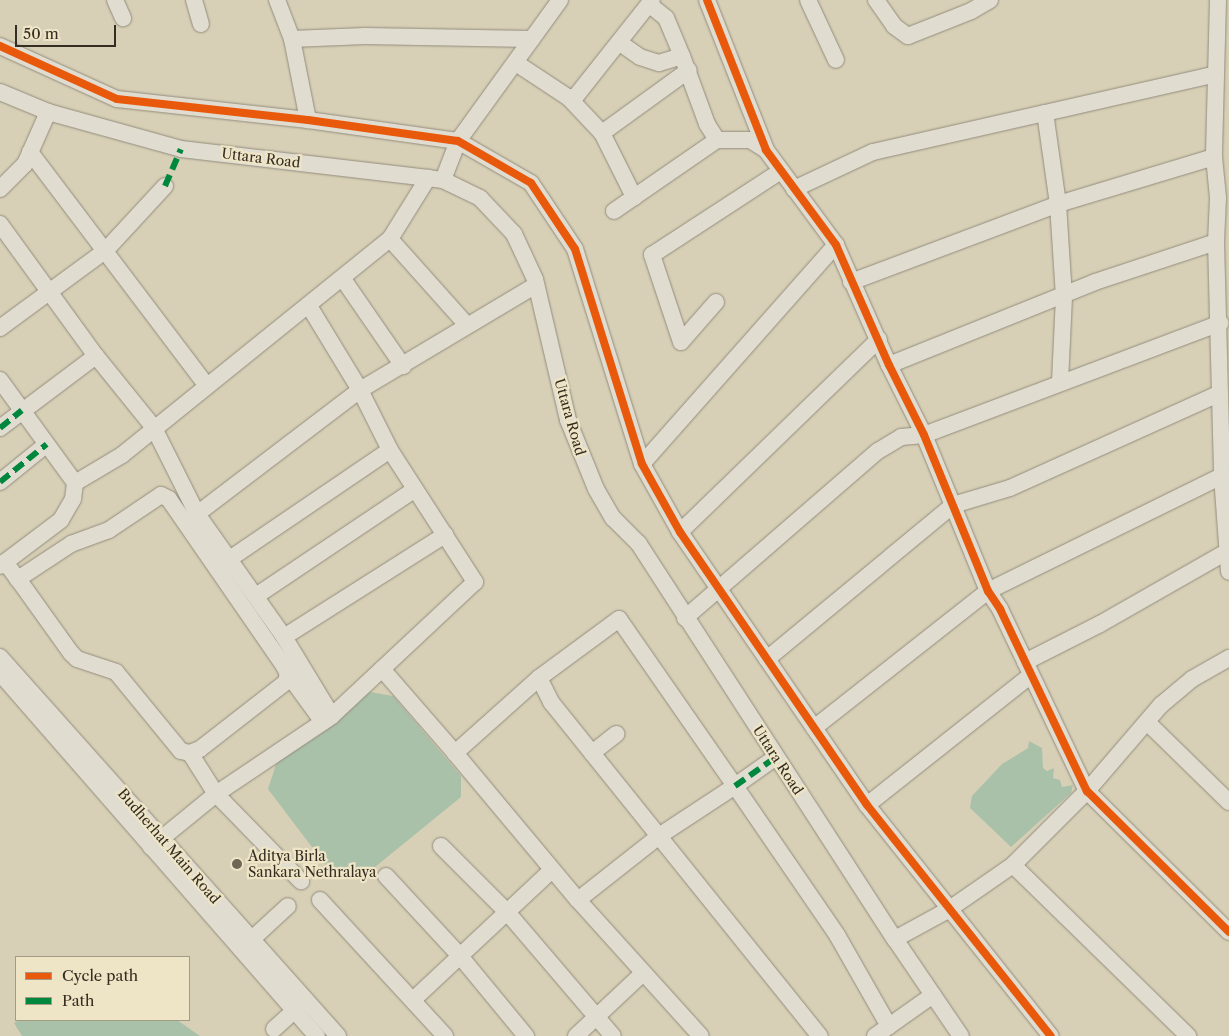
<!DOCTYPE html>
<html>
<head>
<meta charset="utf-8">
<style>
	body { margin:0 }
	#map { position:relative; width:1229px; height:1036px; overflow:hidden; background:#d8d0b6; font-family:"Libre Caslon Text",serif }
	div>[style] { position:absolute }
	.water>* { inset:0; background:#aac1a9 }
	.roads { filter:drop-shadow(0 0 1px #928c7d) drop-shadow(0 0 1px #928c7d) }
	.minor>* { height:16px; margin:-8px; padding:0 8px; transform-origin:8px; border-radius:8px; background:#e0dcd0 }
	.quiet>* { height:6px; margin-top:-3px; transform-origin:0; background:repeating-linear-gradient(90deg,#00873e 0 12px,transparent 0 18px) }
	.cycleway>* { height:8px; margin:-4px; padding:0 4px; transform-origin:4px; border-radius:4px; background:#e8590c }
	.dots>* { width:14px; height:14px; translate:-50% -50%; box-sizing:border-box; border:2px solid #eee5c7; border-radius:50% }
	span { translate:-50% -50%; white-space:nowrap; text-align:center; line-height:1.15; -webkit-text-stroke:4.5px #eee5c7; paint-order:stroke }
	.street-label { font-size:14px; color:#362d22 }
	.poi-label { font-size:14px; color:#362d22 }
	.left { translate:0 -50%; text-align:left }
	.legend { position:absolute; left:15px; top:956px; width:175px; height:65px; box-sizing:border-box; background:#eee5c7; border:1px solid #a49b85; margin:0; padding:6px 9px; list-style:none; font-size:15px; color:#362d22 }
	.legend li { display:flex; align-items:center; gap:10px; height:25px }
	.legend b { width:25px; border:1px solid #a49b85 }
	.scale { position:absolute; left:15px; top:25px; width:101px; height:22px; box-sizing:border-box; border:2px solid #362d22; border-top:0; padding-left:6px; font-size:15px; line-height:18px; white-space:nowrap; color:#362d22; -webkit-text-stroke:4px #eee5c7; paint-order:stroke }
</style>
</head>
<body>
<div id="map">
	<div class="water">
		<div style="clip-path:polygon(370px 692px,393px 696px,461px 776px,461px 797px,364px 876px,336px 879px,268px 789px,276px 764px)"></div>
		<div style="clip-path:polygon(1029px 741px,1042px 748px,1043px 768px,1047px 771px,1054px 768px,1053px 778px,1060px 780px,1062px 787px,1073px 785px,1071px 793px,1011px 847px,970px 808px,972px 796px,1002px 764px,1028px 748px)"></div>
		<div style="clip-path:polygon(19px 1020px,177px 1020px,200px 1036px,22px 1036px,14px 1023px)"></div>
	</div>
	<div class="roads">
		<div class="minor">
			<div style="left:115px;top:0;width:20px;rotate:66deg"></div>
			<div style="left:194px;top:0;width:25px;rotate:74deg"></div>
			<div style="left:277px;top:0;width:42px;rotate:69deg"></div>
			<div style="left:292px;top:39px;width:83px;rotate:78.8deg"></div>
			<div style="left:707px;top:0;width:161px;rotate:68.5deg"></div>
			<div style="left:766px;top:150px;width:118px;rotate:53.6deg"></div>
			<div style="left:836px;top:245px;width:131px;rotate:66.2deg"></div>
			<div style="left:889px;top:365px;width:78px;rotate:63.4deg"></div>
			<div style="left:924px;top:435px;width:169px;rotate:67.7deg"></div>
			<div style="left:988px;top:591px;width:22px;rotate:56deg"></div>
			<div style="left:1000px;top:609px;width:202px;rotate:64.5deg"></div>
			<div style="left:1087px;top:791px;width:200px;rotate:44.8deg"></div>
			<div style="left:808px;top:0;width:66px;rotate:65deg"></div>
			<div style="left:876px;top:0;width:32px;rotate:55deg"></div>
			<div style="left:894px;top:26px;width:17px;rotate:36deg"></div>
			<div style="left:908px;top:36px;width:68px;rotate:-21.6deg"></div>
			<div style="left:971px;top:11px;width:22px;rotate:-30deg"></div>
			<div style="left:1218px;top:0;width:157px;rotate:91.5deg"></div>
			<div style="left:1214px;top:157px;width:41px;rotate:84.4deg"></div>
			<div style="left:1218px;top:198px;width:44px;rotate:92.6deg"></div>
			<div style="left:1216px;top:242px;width:234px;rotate:88.5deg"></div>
			<div style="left:1222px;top:476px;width:96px;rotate:85.8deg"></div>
			<div style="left:292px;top:39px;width:73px;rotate:-2.4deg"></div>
			<div style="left:365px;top:36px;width:167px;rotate:1deg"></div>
			<div style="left:620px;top:43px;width:24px;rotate:35deg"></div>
			<div style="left:640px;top:57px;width:20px;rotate:18deg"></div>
			<div style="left:659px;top:63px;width:24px;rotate:-17deg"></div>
			<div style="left:682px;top:56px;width:41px;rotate:-112.8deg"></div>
			<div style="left:666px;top:18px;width:22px;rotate:-141deg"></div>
			<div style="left:0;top:46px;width:128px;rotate:24.4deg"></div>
			<div style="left:117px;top:99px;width:192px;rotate:6.3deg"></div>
			<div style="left:308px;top:120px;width:151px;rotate:8deg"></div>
			<div style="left:458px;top:141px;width:84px;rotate:29.9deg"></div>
			<div style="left:531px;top:183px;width:79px;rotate:56.3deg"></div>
			<div style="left:575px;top:249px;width:225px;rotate:72.7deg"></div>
			<div style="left:642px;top:464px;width:78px;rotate:60.8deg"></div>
			<div style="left:680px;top:532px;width:331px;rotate:55.6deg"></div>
			<div style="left:867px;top:805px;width:295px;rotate:51.5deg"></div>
			<div style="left:682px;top:56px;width:72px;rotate:69.8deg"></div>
			<div style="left:707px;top:124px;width:19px;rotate:58deg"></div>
			<div style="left:717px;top:140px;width:33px"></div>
			<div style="left:750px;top:140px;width:19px;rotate:32deg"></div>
			<div style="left:516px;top:63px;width:64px;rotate:33.4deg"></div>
			<div style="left:569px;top:98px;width:7px;rotate:-16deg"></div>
			<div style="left:576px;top:96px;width:122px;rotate:-51.6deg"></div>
			<div style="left:0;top:92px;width:52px;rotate:22.6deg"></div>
			<div style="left:48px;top:112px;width:138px;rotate:15.5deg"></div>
			<div style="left:181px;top:149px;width:249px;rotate:6.7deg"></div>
			<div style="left:428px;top:178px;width:15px;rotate:8deg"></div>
			<div style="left:443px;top:180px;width:41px;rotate:25.9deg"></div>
			<div style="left:480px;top:198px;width:50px;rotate:46.6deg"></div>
			<div style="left:514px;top:234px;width:50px;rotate:65deg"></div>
			<div style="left:535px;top:279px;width:145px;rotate:76.8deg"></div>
			<div style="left:568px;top:420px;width:74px;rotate:67.9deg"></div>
			<div style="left:596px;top:489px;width:34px;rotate:60deg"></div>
			<div style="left:613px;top:518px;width:37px;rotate:45deg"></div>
			<div style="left:639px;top:544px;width:471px;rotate:57.1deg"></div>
			<div style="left:895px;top:939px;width:117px;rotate:55.8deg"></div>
			<div style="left:569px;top:98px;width:48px;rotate:46.7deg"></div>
			<div style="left:602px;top:133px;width:72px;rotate:63.4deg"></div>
			<div style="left:602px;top:133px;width:107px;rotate:-35.9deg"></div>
			<div style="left:30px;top:152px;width:292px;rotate:52.9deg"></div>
			<div style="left:1214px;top:157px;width:163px;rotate:163.2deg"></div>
			<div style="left:1058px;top:204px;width:92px;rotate:-98.1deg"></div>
			<div style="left:1045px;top:113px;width:175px;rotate:-12.8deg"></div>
			<div style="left:443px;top:180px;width:42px;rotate:-69deg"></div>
			<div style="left:458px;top:141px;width:174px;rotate:-54.1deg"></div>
			<div style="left:0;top:189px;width:35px;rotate:-45deg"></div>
			<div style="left:25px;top:164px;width:57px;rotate:-66.1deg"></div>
			<div style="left:794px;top:189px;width:87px;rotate:-25.1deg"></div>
			<div style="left:873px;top:152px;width:176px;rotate:-12.8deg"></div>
			<div style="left:614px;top:211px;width:125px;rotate:-34.6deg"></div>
			<div style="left:0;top:224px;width:163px;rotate:54deg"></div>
			<div style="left:96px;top:356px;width:92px;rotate:51.1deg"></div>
			<div style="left:154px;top:428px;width:96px;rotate:63.4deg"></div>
			<div style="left:197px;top:514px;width:151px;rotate:54.7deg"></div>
			<div style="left:284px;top:637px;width:92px;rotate:58.7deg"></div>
			<div style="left:332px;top:716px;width:140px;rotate:146.1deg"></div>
			<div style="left:216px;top:794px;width:84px;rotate:140.8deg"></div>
			<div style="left:390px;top:239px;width:115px;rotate:48.2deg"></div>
			<div style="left:343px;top:279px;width:106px;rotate:55.4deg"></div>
			<div style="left:851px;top:282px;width:221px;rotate:-20.6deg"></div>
			<div style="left:1058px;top:204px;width:93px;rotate:86.3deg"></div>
			<div style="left:1064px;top:297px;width:86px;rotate:92.7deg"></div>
			<div style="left:716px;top:302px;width:53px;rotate:131.2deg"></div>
			<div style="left:681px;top:342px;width:92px;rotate:-108.4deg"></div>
			<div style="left:652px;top:255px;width:154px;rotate:-33.1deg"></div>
			<div style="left:309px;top:306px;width:98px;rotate:58.7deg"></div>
			<div style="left:360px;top:390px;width:67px;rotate:63.4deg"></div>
			<div style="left:390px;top:450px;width:157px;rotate:57.2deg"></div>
			<div style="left:475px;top:582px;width:196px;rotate:136.9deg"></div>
			<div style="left:0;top:328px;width:132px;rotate:-36.3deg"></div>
			<div style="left:106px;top:250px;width:87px;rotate:-47.3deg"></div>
			<div style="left:889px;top:365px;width:222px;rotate:-21.9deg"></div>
			<div style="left:1095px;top:282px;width:127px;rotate:-18.3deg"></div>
			<div style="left:0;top:380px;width:127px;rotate:53.9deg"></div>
			<div style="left:75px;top:483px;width:16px;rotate:97deg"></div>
			<div style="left:73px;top:499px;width:24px;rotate:120deg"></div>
			<div style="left:61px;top:520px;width:76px;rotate:143deg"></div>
			<div style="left:0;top:428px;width:120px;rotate:-36.9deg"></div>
			<div style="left:642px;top:464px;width:293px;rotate:-48.5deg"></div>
			<div style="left:0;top:482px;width:60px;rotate:-39deg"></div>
			<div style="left:75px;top:483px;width:55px;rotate:-30.8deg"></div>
			<div style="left:122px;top:455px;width:344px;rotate:-38.9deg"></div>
			<div style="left:390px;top:239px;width:72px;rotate:-58.1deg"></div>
			<div style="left:197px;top:514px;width:205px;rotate:-37.3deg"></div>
			<div style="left:360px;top:390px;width:205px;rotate:-30.8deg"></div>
			<div style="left:680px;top:532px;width:277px;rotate:-44.1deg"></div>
			<div style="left:231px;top:558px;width:192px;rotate:-34.2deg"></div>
			<div style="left:5px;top:562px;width:21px;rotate:53deg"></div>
			<div style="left:18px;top:579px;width:91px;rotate:54.4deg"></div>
			<div style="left:71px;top:653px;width:8px;rotate:45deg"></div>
			<div style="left:77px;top:659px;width:41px;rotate:18.4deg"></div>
			<div style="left:116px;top:672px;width:102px;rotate:50.6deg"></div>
			<div style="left:181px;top:751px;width:9px;rotate:13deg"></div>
			<div style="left:190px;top:753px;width:11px;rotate:-22deg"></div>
			<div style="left:200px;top:749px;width:109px;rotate:-37.9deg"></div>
			<div style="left:286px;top:682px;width:8px;rotate:-76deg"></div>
			<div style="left:288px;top:674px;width:9px;rotate:-117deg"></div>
			<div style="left:284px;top:666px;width:203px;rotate:-124.6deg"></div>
			<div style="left:169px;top:499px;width:9px;rotate:-153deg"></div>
			<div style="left:161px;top:495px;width:63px;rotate:146.1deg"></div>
			<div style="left:109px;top:530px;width:40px;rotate:159.8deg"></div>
			<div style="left:71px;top:544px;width:64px;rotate:146.6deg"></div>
			<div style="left:256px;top:596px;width:190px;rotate:-33.9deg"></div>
			<div style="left:685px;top:618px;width:255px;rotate:-40.9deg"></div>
			<div style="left:878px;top:451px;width:27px;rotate:-31deg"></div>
			<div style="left:901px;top:437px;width:23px;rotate:-5deg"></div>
			<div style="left:924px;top:435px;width:317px;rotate:-20.7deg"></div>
			<div style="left:284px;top:637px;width:191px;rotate:-32.4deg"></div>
			<div style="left:0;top:657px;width:508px;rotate:48.27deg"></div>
			<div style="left:767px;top:659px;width:241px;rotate:-39.6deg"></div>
			<div style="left:953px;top:505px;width:59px;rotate:-16.6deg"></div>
			<div style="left:1010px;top:488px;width:230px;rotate:-24.3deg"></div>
			<div style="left:1025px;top:662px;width:84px;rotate:-26.9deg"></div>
			<div style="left:1100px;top:624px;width:145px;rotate:-29.7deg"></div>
			<div style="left:382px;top:669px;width:111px;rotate:49deg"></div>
			<div style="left:0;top:673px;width:482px;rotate:48.9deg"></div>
			<div style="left:288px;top:674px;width:59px;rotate:53.9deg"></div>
			<div style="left:539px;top:678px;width:27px;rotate:63deg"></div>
			<div style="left:551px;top:702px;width:429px;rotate:51.2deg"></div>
			<div style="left:1148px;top:723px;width:113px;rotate:44.3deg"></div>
			<div style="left:814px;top:728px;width:221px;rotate:-38.2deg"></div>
			<div style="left:988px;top:591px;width:261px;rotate:-26.2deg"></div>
			<div style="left:190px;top:753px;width:49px;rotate:57.6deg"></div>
			<div style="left:216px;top:794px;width:122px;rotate:45.7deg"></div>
			<div style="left:592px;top:753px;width:31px;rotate:-38deg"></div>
			<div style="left:776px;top:757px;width:50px;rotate:144.7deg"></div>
			<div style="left:735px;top:786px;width:181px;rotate:55.6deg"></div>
			<div style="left:837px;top:935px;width:105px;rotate:60.3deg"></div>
			<div style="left:867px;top:805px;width:209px;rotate:-38.4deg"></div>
			<div style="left:441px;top:846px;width:93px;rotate:45deg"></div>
			<div style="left:507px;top:912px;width:163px;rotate:49.5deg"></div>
			<div style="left:1013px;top:865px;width:245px;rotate:44.3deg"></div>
			<div style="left:386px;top:876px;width:109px;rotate:47.2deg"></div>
			<div style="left:460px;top:956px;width:104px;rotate:50.5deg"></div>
			<div style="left:320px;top:900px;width:185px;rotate:47.4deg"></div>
			<div style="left:578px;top:900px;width:103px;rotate:-38.3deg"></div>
			<div style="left:659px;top:836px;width:91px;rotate:-33.3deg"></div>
			<div style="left:735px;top:786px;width:203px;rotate:-124.8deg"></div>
			<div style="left:619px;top:619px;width:99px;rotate:143.6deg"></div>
			<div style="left:539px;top:678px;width:113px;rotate:138.2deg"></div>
			<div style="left:455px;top:753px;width:192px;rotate:50.1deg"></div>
			<div style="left:578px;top:900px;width:183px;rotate:47.9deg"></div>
			<div style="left:895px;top:939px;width:60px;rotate:-28.7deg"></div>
			<div style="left:948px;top:910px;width:79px;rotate:-34.7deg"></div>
			<div style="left:1013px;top:865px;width:105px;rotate:-45deg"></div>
			<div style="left:1087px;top:791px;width:113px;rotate:-49.3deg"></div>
			<div style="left:1161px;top:705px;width:40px;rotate:-40deg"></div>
			<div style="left:1192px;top:679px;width:43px;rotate:-29.6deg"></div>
			<div style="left:251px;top:940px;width:50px;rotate:-42.6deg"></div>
			<div style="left:413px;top:1000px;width:190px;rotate:-43.1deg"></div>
			<div style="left:274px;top:1029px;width:28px;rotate:-42deg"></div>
			<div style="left:576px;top:1036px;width:92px;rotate:-43.2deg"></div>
			<div style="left:875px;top:1036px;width:71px;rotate:-35.3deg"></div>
		</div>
	</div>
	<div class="quiet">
		<div style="left:165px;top:186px;width:40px;rotate:-66.6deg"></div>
		<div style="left:0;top:428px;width:28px;rotate:-39deg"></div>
		<div style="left:0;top:482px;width:60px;rotate:-39deg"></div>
		<div style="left:735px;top:786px;width:50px;rotate:-35.3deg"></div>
	</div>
	<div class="cycleway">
		<div style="left:707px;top:0;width:161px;rotate:68.5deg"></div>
		<div style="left:766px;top:150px;width:118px;rotate:53.6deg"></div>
		<div style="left:836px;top:245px;width:131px;rotate:66.2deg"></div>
		<div style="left:889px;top:365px;width:78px;rotate:63.4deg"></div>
		<div style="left:924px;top:435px;width:169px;rotate:67.7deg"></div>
		<div style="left:988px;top:591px;width:22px;rotate:56deg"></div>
		<div style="left:1000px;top:609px;width:202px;rotate:64.5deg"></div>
		<div style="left:1087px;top:791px;width:200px;rotate:44.8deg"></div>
		<div style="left:0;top:46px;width:128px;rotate:24.4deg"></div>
		<div style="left:117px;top:99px;width:192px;rotate:6.3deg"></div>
		<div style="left:308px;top:120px;width:151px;rotate:8deg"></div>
		<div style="left:458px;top:141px;width:84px;rotate:29.9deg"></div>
		<div style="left:531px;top:183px;width:79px;rotate:56.3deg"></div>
		<div style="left:575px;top:249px;width:225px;rotate:72.7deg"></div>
		<div style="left:642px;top:464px;width:78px;rotate:60.8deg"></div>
		<div style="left:680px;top:532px;width:331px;rotate:55.6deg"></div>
		<div style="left:867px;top:805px;width:295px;rotate:51.5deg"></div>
	</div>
	<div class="dots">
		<div style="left:237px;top:864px;background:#6f6656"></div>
	</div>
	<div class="street-label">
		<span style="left:261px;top:158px;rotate:7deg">Uttara Road</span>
		<span style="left:570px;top:417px;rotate:74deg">Uttara Road</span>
		<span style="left:778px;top:760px;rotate:57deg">Uttara Road</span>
		<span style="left:169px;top:846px;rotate:49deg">Budherhat Main Road</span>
	</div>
	<div class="poi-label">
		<span class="left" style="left:248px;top:864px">Aditya Birla<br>Sankara Nethralaya</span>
	</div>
	<ul class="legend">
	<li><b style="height:6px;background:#e8590c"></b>Cycle path</li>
	<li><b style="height:6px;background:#00873e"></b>Path</li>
	</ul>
	<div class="scale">50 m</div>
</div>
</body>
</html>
